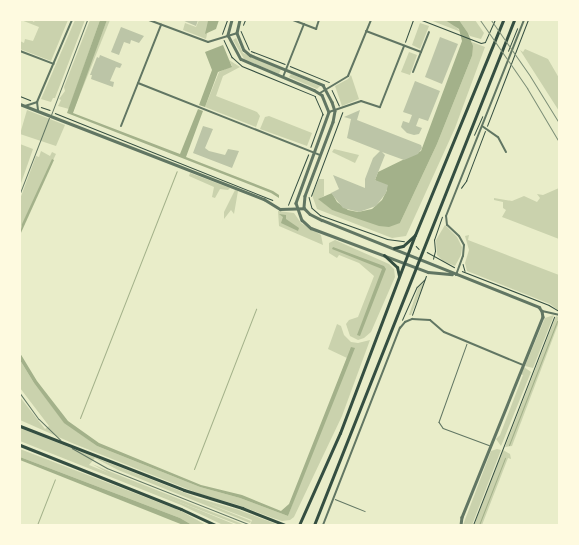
<!DOCTYPE html>
<html>
<head>
<meta charset="utf-8">
<style>
	body { margin:0 }
	#map { position:relative; width:579px; height:545px; overflow:hidden; background:#e9edc9; font-family:Ubuntu,sans-serif }
	div>[style] { position:absolute }
	.green>* { inset:0; background:#cad2ad }
	.water>* { inset:0; background:#a3b18a }
	.stream>* { height:1px; margin:-0.5px; padding:0 0.5px; transform-origin:0.5px; border-radius:0.5px; background:#a3b18a }
	.building>* { inset:0; background:#bcc5a7 }
	.path>* { height:0.5px; margin:-0.25px; padding:0 0.25px; transform-origin:0.25px; border-radius:0.25px; background:#344e41 }
	.service>* { height:0.5px; margin:-0.25px; padding:0 0.25px; transform-origin:0.25px; border-radius:0.25px; background:#617663 }
	.minor>* { height:2px; margin:-1px; padding:0 1px; transform-origin:1px; border-radius:1px; background:#617663 }
	.tertiary>* { height:2.5px; margin:-1.25px; padding:0 1.25px; transform-origin:1.25px; border-radius:1.25px; background:#617663 }
	.trunk>* { height:3px; margin:-1.5px; padding:0 1.5px; transform-origin:1.5px; border-radius:1.5px; background:#344e41 }
	.rail>* { height:1px; margin:-0.5px; padding:0 0.5px; transform-origin:0.5px; border-radius:0.5px; background:#7c8e77 }
	span { translate:-50% -50%; white-space:nowrap; text-align:center; line-height:1.15; -webkit-text-stroke:4.5px #fefae0; paint-order:stroke }
	.frame { position:absolute; inset:0; border:21px solid #fefae0; pointer-events:none }
</style>
</head>
<body>
<div id="map">
	<div class="green">
		<div style="clip-path:polygon(20px 20px,31px 20px,34px 22px,35px 20px,68px 20px,51px 61px,20px 49px,20px 41px,24px 43px,25px 39px,33px 41px,39px 27px,21px 20px,20px 22px)"></div>
		<div style="clip-path:polygon(75px 20px,85px 20px,55px 98px,53px 98px,51px 102px,41px 99px)"></div>
		<div style="clip-path:polygon(90px 20px,100px 20px,69px 109px,58px 106px,61px 100px,59px 99px,65px 91px,64px 87px)"></div>
		<div style="clip-path:polygon(107px 20px,110px 20px,73px 112px,73px 109px)"></div>
		<div style="clip-path:polygon(199px 20px,210px 20px,206px 39px,183px 30px,185px 23px,196px 27px)"></div>
		<div style="clip-path:polygon(430px 20px,445px 20px,454px 25px,461px 32px)"></div>
		<div style="clip-path:polygon(459px 20px,475px 20px,484px 33px,481px 39px,470px 36px)"></div>
		<div style="clip-path:polygon(420px 23px,429px 26px,420px 49px,412px 45px)"></div>
		<div style="clip-path:polygon(236px 38px,243px 53px,281px 69px,279px 74px,244px 59px,233px 40px)"></div>
		<div style="clip-path:polygon(472px 42px,485px 47px,455px 128px,406px 236px,392px 238px,317px 209px,312px 195px,319px 179px,324px 179px,324px 196px,319px 199px,332px 210px,400px 223px,437px 144px,472px 56px)"></div>
		<div style="clip-path:polygon(525px 49px,548px 59px,559px 78px,559px 111px,520px 50px,523px 52px)"></div>
		<div style="clip-path:polygon(409px 52px,417px 55px,410px 75px,401px 72px)"></div>
		<div style="clip-path:polygon(229px 60px,240px 67px,223px 76px,216px 96px,257px 112px,260px 116px,256px 127px,205px 107px,219px 72px,232px 66px)"></div>
		<div style="clip-path:polygon(291px 74px,320px 86px,317px 89px,289px 77px)"></div>
		<div style="clip-path:polygon(351px 75px,359px 99px,342px 106px,335px 86px,348px 79px)"></div>
		<div style="clip-path:polygon(27px 110px,65px 125px,56px 146px,20px 134px)"></div>
		<div style="clip-path:polygon(269px 116px,312px 133px,307px 146px,260px 129px,265px 117px)"></div>
		<div style="clip-path:polygon(20px 144px,33px 149px,20px 186px)"></div>
		<div style="clip-path:polygon(334px 149px,359px 155px,355px 163px,332px 152px)"></div>
		<div style="clip-path:polygon(41px 151px,50px 156px,52px 152px,56px 154px,20px 229px,20px 199px,36px 156px,39px 157px)"></div>
		<div style="clip-path:polygon(190px 173px,230px 188px,228px 190px,220px 189px,215px 198px,212px 197px,214px 187px,189px 176px)"></div>
		<div style="clip-path:polygon(559px 188px,559px 239px,502px 217px,506px 210px,503px 208px,503px 202px,494px 200px,494px 198px,512px 201px,524px 196px,537px 202px,540px 198px,537px 194px,543px 195px)"></div>
		<div style="clip-path:polygon(235px 190px,238px 191px,234px 214px,231px 210px,224px 219px,224px 212px)"></div>
		<div style="clip-path:polygon(278px 211px,294px 213px,301px 223px,321px 235px,323px 245px,279px 226px)"></div>
		<div style="clip-path:polygon(445px 225px,457px 237px,462px 247px,461px 255px,455px 266px,443px 261px,437px 255px,436px 240px)"></div>
		<div style="clip-path:polygon(469px 235px,468px 240px,559px 275px,559px 311px,550px 304px,467px 271px,465px 263px,469px 250px,465px 236px)"></div>
		<div style="clip-path:polygon(335px 240px,389px 264px,394px 269px,395px 277px,371px 332px,364px 338px,358px 340px,350px 336px,346px 324px,349px 320px,358px 317px,374px 276px,359px 263px,339px 255px,337px 258px,329px 253px,329px 243px)"></div>
		<div style="clip-path:polygon(425px 280px,411px 315px,409px 315px,418px 288px)"></div>
		<div style="clip-path:polygon(554px 315px,533px 368px,525px 366px,545px 318px)"></div>
		<div style="clip-path:polygon(556px 316px,559px 317px,559px 322px,512px 446px,505px 447px)"></div>
		<div style="clip-path:polygon(337px 324px,341px 326px,344px 335px,351px 342px,358px 343px,370px 340px,342px 416px,294px 517px,290px 520px,282px 521px,273px 518px,238px 505px,200px 494px,72px 443px,20px 420px,20px 397px,45px 429px,49px 426px,20px 388px,20px 360px,34px 383px,64px 422px,97px 446px,200px 487px,240px 498px,288px 516px,351px 347px,347px 358px,328px 349px)"></div>
		<div style="clip-path:polygon(524px 367px,531px 372px,501px 446px,496px 439px,500px 435px,523px 375px,521px 374px)"></div>
		<div style="clip-path:polygon(20px 428px,198px 498px,239px 510px,279px 525px,250px 525px,252px 520px,207px 503px,251px 521px,250px 523px,118px 470px,95px 458px,89px 465px,236px 525px,223px 525px,181px 505px,20px 441px)"></div>
		<div style="clip-path:polygon(20px 449px,181px 511px,206px 525px,192px 525px,180px 518px,20px 457px)"></div>
		<div style="clip-path:polygon(497px 449px,501px 450px,472px 525px,463px 525px,491px 451px)"></div>
		<div style="clip-path:polygon(503px 450px,510px 454px,511px 459px,508px 458px,482px 525px,474px 525px)"></div>
		<div style="clip-path:polygon(92px 464px,116px 474px,245px 525px,239px 525px,115px 477px)"></div>
	</div>
	<div class="water">
		<div style="clip-path:polygon(100px 20px,107px 20px,73px 113px,180px 154px,198px 109px,203px 111px,186px 157px,273px 191px,279px 195px,279px 198px,271px 193px,67px 113px)"></div>
		<div style="clip-path:polygon(219px 20px,216px 29px,205px 34px,208px 21px)"></div>
		<div style="clip-path:polygon(445px 20px,459px 20px,468px 33px,473px 46px,472px 56px,437px 144px,400px 223px,389px 227px,379px 226px,332px 210px,318px 199px,332px 193px,337px 202px,348px 210px,358px 212px,372px 209px,382px 200px,387px 190px,375px 180px,378px 172px,421px 151px,462px 41px,459px 29px)"></div>
		<div style="clip-path:polygon(223px 45px,232px 67px,218px 72px,205px 107px,199px 105px,212px 70px,205px 52px)"></div>
		<div style="clip-path:polygon(52px 159px,54px 160px,20px 235px,22px 224px)"></div>
		<div style="clip-path:polygon(279px 214px,286px 215px,286px 219px,299px 228px,298px 231px,281px 223px,283px 217px)"></div>
		<div style="clip-path:polygon(333px 247px,384px 266px,386px 269px,360px 336px,357px 335px,382px 269px,332px 249px)"></div>
		<div style="clip-path:polygon(351px 347px,355px 348px,288px 516px,240px 498px,200px 487px,97px 446px,64px 423px,34px 383px,20px 360px,20px 353px,37px 381px,68px 421px,99px 443px,201px 485px,242px 495px,281px 511px,289px 504px)"></div>
		<div style="clip-path:polygon(20px 457px,180px 518px,192px 525px,183px 525px,20px 460px)"></div>
	</div>
	<div class="stream">
		<div style="left:80px;top:418px;width:265px;rotate:-68.6deg"></div>
		<div style="left:509px;top:445px;width:133px;rotate:-68.8deg"></div>
		<div style="left:194px;top:469px;width:172px;rotate:-68.8deg"></div>
		<div style="left:37px;top:525px;width:49px;rotate:-68.6deg"></div>
		<div style="left:479px;top:525px;width:72px;rotate:-68.8deg"></div>
	</div>
	<div class="building">
		<div style="clip-path:polygon(182px 20px,198px 20px,196px 26px)"></div>
		<div style="clip-path:polygon(121px 27px,144px 36px,139px 43px,131px 40px,130px 44px,124px 42px,119px 55px,111px 52px)"></div>
		<div style="clip-path:polygon(440px 37px,458px 44px,442px 84px,425px 77px)"></div>
		<div style="clip-path:polygon(100px 55px,122px 64px,120px 68px,116px 67px,110px 81px,114px 82px,113px 87px,91px 79px,92px 75px,90px 75px,97px 57px,99px 58px)"></div>
		<div style="clip-path:polygon(415px 81px,440px 91px,428px 121px,419px 118px,416px 126px,422px 128px,419px 134px,414px 135px,407px 133px,401px 127px,403px 121px,409px 123px,412px 115px,403px 112px)"></div>
		<div style="clip-path:polygon(360px 110px,357px 120px,421px 145px,422px 148px,418px 154px,404px 160px,382px 152px,385px 155px,375px 180px,388px 185px,386px 193px,376px 206px,359px 212px,343px 208px,331px 193px,339px 189px,333px 175px,365px 188px,365px 179px,373px 158px,380px 151px,347px 138px,351px 119px,344px 117px)"></div>
		<div style="clip-path:polygon(203px 126px,213px 129px,205px 148px,209px 151px,225px 155px,228px 149px,239px 151px,232px 168px,193px 153px)"></div>
	</div>
	<div class="path">
		<div style="left:422px;top:20px;width:63px;rotate:21.3deg"></div>
		<div style="left:481px;top:43px;width:4px;rotate:-14deg"></div>
		<div style="left:485px;top:42px;width:24px;rotate:-66deg"></div>
		<div style="left:243px;top:25px;width:5px;rotate:-68deg"></div>
		<div style="left:241px;top:31px;width:20px;rotate:66deg"></div>
		<div style="left:222px;top:34px;width:15px;rotate:-70deg"></div>
		<div style="left:224px;top:40px;width:19px;rotate:65deg"></div>
		<div style="left:232px;top:57px;width:13px;rotate:42deg"></div>
		<div style="left:242px;top:66px;width:79px;rotate:22.3deg"></div>
		<div style="left:315px;top:96px;width:20px;rotate:66deg"></div>
		<div style="left:323px;top:114px;width:35px;rotate:110deg"></div>
		<div style="left:405px;top:42px;width:23px;rotate:-70deg"></div>
		<div style="left:251px;top:51px;width:36px;rotate:21deg"></div>
		<div style="left:508px;top:51px;width:24px;rotate:-68deg"></div>
		<div style="left:290px;top:66px;width:42px;rotate:22.3deg"></div>
		<div style="left:332px;top:90px;width:17px;rotate:65deg"></div>
		<div style="left:20px;top:96px;width:11px;rotate:22deg"></div>
		<div style="left:41px;top:107px;width:9px;rotate:18deg"></div>
		<div style="left:55px;top:113px;width:234px;rotate:21.8deg"></div>
		<div style="left:487px;top:126px;width:114px;rotate:-68.9deg"></div>
		<div style="left:474px;top:135px;width:20px;rotate:-66deg"></div>
		<div style="left:461px;top:188px;width:9px;rotate:-54deg"></div>
		<div style="left:466px;top:181px;width:53px;rotate:-69.2deg"></div>
		<div style="left:311px;top:196px;width:89px;rotate:-69.5deg"></div>
		<div style="left:309px;top:197px;width:11px;rotate:75deg"></div>
		<div style="left:312px;top:208px;width:11px;rotate:41deg"></div>
		<div style="left:320px;top:215px;width:71px;rotate:19.7deg"></div>
		<div style="left:387px;top:239px;width:17px;rotate:7deg"></div>
		<div style="left:288px;top:205px;width:54px;rotate:-68.2deg"></div>
		<div style="left:416px;top:246px;width:4px;rotate:45deg"></div>
		<div style="left:427px;top:252px;width:31px;rotate:29deg"></div>
		<div style="left:433px;top:259px;width:8px;rotate:-76deg"></div>
		<div style="left:435px;top:251px;width:11px;rotate:-95deg"></div>
		<div style="left:434px;top:240px;width:24px;rotate:-71deg"></div>
		<div style="left:463px;top:264px;width:7px;rotate:74deg"></div>
		<div style="left:462px;top:271px;width:93px;rotate:21.3deg"></div>
		<div style="left:549px;top:305px;width:12px;rotate:31deg"></div>
		<div style="left:412px;top:315px;width:41px;rotate:-70.3deg"></div>
		<div style="left:402px;top:320px;width:36px;rotate:-66deg"></div>
		<div style="left:417px;top:287px;width:10px;rotate:-45deg"></div>
		<div style="left:473px;top:525px;width:223px;rotate:-68.7deg"></div>
	</div>
	<div class="service">
		<div style="left:51px;top:115px;width:102px;rotate:-69.2deg"></div>
		<div style="left:20px;top:193px;width:80px;rotate:-68.9deg"></div>
		<div style="left:467px;top:344px;width:83px;rotate:109.7deg"></div>
		<div style="left:439px;top:422px;width:7px;rotate:56deg"></div>
		<div style="left:443px;top:428px;width:49px;rotate:20.3deg"></div>
		<div style="left:20px;top:393px;width:32px;rotate:54deg"></div>
		<div style="left:39px;top:419px;width:30px;rotate:44deg"></div>
		<div style="left:72px;top:448px;width:40px;rotate:29.7deg"></div>
		<div style="left:107px;top:468px;width:155px;rotate:21.6deg"></div>
		<div style="left:335px;top:499px;width:32px;rotate:22deg"></div>
	</div>
	<div class="minor">
		<div style="left:149px;top:20px;width:63px;rotate:20.4deg"></div>
		<div style="left:208px;top:42px;width:30px;rotate:-17deg"></div>
		<div style="left:293px;top:20px;width:25px;rotate:21deg"></div>
		<div style="left:316px;top:29px;width:9px;rotate:-72deg"></div>
		<div style="left:366px;top:31px;width:59px;rotate:20.9deg"></div>
		<div style="left:20px;top:51px;width:36px;rotate:21deg"></div>
		<div style="left:413px;top:72px;width:43px;rotate:-68.2deg"></div>
		<div style="left:283px;top:77px;width:57px;rotate:-68.4deg"></div>
		<div style="left:138px;top:83px;width:196px;rotate:21.6deg"></div>
		<div style="left:320px;top:93px;width:33px;rotate:-31deg"></div>
		<div style="left:348px;top:76px;width:61px;rotate:-67.7deg"></div>
		<div style="left:25px;top:106px;width:13px;rotate:-18deg"></div>
		<div style="left:38px;top:110px;width:8px;rotate:-97deg"></div>
		<div style="left:37px;top:102px;width:89px;rotate:-66.9deg"></div>
		<div style="left:329px;top:112px;width:34px;rotate:-19deg"></div>
		<div style="left:361px;top:101px;width:20px;rotate:18deg"></div>
		<div style="left:380px;top:107px;width:66px;rotate:-68.5deg"></div>
		<div style="left:121px;top:126px;width:109px;rotate:-68.4deg"></div>
		<div style="left:482px;top:126px;width:19px;rotate:35deg"></div>
		<div style="left:498px;top:137px;width:17px;rotate:62deg"></div>
		<div style="left:456px;top:275px;width:20px;rotate:-70deg"></div>
		<div style="left:463px;top:256px;width:11px;rotate:-85deg"></div>
		<div style="left:464px;top:245px;width:10px;rotate:-119deg"></div>
		<div style="left:459px;top:236px;width:16px;rotate:-137deg"></div>
		<div style="left:447px;top:225px;width:9px;rotate:-96deg"></div>
		<div style="left:446px;top:216px;width:211px;rotate:-68.3deg"></div>
		<div style="left:542px;top:311px;width:17px;rotate:13deg"></div>
		<div style="left:323px;top:525px;width:212px;rotate:-68.7deg"></div>
		<div style="left:400px;top:328px;width:8px;rotate:-50deg"></div>
		<div style="left:405px;top:322px;width:8px;rotate:-23deg"></div>
		<div style="left:412px;top:319px;width:18px;rotate:3deg"></div>
		<div style="left:430px;top:320px;width:18px;rotate:41deg"></div>
		<div style="left:444px;top:332px;width:86px;rotate:22.7deg"></div>
	</div>
	<div class="tertiary">
		<div style="left:232px;top:20px;width:16px;rotate:105deg"></div>
		<div style="left:228px;top:35px;width:27px;rotate:62deg"></div>
		<div style="left:241px;top:59px;width:79px;rotate:23deg"></div>
		<div style="left:314px;top:90px;width:9px;rotate:32deg"></div>
		<div style="left:322px;top:95px;width:18px;rotate:68deg"></div>
		<div style="left:329px;top:112px;width:97px;rotate:109.9deg"></div>
		<div style="left:296px;top:203px;width:18px;rotate:71deg"></div>
		<div style="left:302px;top:220px;width:12px;rotate:42deg"></div>
		<div style="left:311px;top:228px;width:125px;rotate:20.6deg"></div>
		<div style="left:428px;top:272px;width:24px;rotate:5deg"></div>
		<div style="left:240px;top:20px;width:13px;rotate:103deg"></div>
		<div style="left:237px;top:33px;width:18px;rotate:68deg"></div>
		<div style="left:244px;top:50px;width:8px;rotate:40deg"></div>
		<div style="left:250px;top:55px;width:79px;rotate:22.3deg"></div>
		<div style="left:323px;top:85px;width:19px;rotate:62deg"></div>
		<div style="left:332px;top:102px;width:9px;rotate:72deg"></div>
		<div style="left:335px;top:111px;width:11px;rotate:100deg"></div>
		<div style="left:333px;top:122px;width:79px;rotate:110.7deg"></div>
		<div style="left:305px;top:196px;width:12px;rotate:95deg"></div>
		<div style="left:20px;top:104px;width:262px;rotate:21.3deg"></div>
		<div style="left:264px;top:199px;width:19px;rotate:32deg"></div>
		<div style="left:280px;top:209px;width:24px;rotate:-2deg"></div>
		<div style="left:304px;top:208px;width:8px;rotate:45deg"></div>
		<div style="left:310px;top:214px;width:13px;rotate:27deg"></div>
		<div style="left:322px;top:220px;width:234px;rotate:21.8deg"></div>
		<div style="left:539px;top:307px;width:5px;rotate:53deg"></div>
		<div style="left:542px;top:311px;width:6px;rotate:81deg"></div>
		<div style="left:543px;top:317px;width:216px;rotate:112deg"></div>
		<div style="left:462px;top:517px;width:8px;rotate:97deg"></div>
	</div>
	<div class="trunk">
		<div style="left:394px;top:248px;width:9px;rotate:-13deg"></div>
		<div style="left:403px;top:246px;width:15px;rotate:-42deg"></div>
		<div style="left:384px;top:255px;width:18px;rotate:43deg"></div>
		<div style="left:397px;top:267px;width:9px;rotate:77deg"></div>
		<div style="left:20px;top:426px;width:176px;rotate:21.3deg"></div>
		<div style="left:184px;top:490px;width:61px;rotate:17.2deg"></div>
		<div style="left:242px;top:508px;width:46px;rotate:21.6deg"></div>
		<div style="left:20px;top:445px;width:173px;rotate:21.7deg"></div>
		<div style="left:181px;top:509px;width:38px;rotate:25deg"></div>
		<div style="left:299px;top:525px;width:101px;rotate:-66deg"></div>
		<div style="left:340px;top:433px;width:212px;rotate:-69.3deg"></div>
		<div style="left:415px;top:235px;width:232px;rotate:-67.7deg"></div>
		<div style="left:314px;top:525px;width:543px;rotate:-68.39deg"></div>
	</div>
	<div class="rail">
		<div style="left:480px;top:20px;width:83px;rotate:55.3deg"></div>
		<div style="left:527px;top:88px;width:63px;rotate:59.3deg"></div>
		<div style="left:491px;top:20px;width:68px;rotate:55.1deg"></div>
		<div style="left:530px;top:76px;width:55px;rotate:58.3deg"></div>
	</div>
	<div class="frame"></div>
</div>
</body>
</html>
